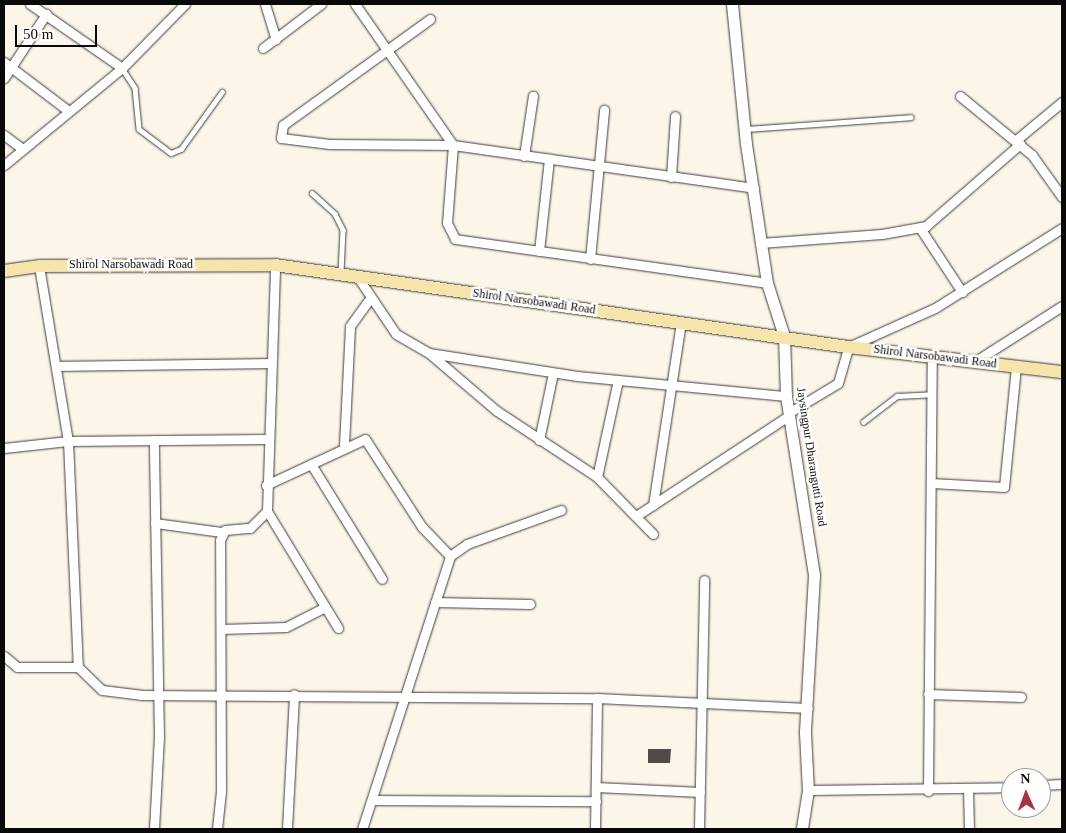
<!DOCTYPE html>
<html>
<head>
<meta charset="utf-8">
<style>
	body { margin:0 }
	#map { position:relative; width:1066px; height:833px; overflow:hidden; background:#fcf6e9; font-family:Georgia,serif }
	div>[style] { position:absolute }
	.building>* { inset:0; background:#514a47 }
	.roads { filter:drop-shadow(0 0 1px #3c3c3c) drop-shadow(0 0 1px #3c3c3c) }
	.service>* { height:4.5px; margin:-2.25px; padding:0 2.25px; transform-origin:2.25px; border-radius:2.25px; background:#fff }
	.minor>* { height:9px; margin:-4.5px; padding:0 4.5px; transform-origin:4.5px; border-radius:4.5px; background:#fff }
	.tertiary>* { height:11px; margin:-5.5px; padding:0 5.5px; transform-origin:5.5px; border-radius:5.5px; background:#fff }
	.secondary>* { height:12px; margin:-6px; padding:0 6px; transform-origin:6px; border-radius:6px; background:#f5e4ab }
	span { translate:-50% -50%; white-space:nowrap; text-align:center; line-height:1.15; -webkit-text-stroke:5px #fff; paint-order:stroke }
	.street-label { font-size:12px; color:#090909 }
	.frame { position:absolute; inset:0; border:5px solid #090909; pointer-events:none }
	.north { position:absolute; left:1001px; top:768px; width:50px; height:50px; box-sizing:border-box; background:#fff; border:1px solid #9d9d9d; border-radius:50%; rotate:358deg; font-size:14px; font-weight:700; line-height:20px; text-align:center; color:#090909 }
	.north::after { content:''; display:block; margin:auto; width:18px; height:22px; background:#a83346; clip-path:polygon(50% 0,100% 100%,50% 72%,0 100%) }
	.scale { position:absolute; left:15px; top:25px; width:82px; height:22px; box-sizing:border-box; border:2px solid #090909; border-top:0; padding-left:6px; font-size:15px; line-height:18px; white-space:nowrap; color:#090909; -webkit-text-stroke:4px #fff; paint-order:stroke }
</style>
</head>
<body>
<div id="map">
	<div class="building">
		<div style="clip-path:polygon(648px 749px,671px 749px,670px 763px,648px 763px)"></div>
	</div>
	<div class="roads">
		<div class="service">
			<div style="left:122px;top:68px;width:24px;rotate:57deg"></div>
			<div style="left:135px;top:88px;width:41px;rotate:84.4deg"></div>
			<div style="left:139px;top:129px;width:40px;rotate:37deg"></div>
			<div style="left:171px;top:153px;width:11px;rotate:-22deg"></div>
			<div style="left:181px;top:149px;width:70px;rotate:-54.3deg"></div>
			<div style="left:745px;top:129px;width:166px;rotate:-4.1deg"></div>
			<div style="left:312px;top:193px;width:31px;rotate:42deg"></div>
			<div style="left:335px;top:214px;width:18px;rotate:63deg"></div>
			<div style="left:343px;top:230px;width:42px;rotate:92.7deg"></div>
			<div style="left:863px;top:422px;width:43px;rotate:-37.4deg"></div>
			<div style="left:897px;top:396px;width:35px;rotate:-3deg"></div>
		</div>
		<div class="minor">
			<div style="left:30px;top:4px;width:112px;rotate:34.8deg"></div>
			<div style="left:265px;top:4px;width:37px;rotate:73deg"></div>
			<div style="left:355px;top:4px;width:172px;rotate:55.2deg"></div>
			<div style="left:453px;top:145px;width:304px;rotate:8.1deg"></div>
			<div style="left:430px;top:19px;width:181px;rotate:144.2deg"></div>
			<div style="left:283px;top:125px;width:13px;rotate:99deg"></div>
			<div style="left:281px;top:138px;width:49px;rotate:7deg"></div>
			<div style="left:330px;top:144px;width:123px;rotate:0.5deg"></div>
			<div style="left:453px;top:145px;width:78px;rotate:94.4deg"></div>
			<div style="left:447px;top:223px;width:18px;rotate:63deg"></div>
			<div style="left:455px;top:239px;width:315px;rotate:8deg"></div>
			<div style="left:263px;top:48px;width:73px;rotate:-37.2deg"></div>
			<div style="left:4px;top:62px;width:78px;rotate:37.2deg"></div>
			<div style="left:4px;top:78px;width:77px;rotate:-56.7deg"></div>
			<div style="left:960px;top:96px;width:93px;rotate:39.3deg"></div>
			<div style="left:1032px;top:155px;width:52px;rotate:54.5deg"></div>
			<div style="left:4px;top:135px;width:21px;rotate:37deg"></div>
			<div style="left:1016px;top:140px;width:60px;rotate:-39.6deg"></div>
			<div style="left:524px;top:156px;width:61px;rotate:-81.5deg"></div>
			<div style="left:4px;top:165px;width:153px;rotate:-39.4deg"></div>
			<div style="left:122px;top:68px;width:90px;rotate:-45.5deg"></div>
			<div style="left:671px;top:177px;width:61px;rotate:-86.2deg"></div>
			<div style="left:920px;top:228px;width:77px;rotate:56.7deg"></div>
			<div style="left:760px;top:243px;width:122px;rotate:-4.2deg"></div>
			<div style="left:882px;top:234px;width:45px;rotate:-10.3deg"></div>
			<div style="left:926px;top:226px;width:125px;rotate:-41.1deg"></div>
			<div style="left:539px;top:251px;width:93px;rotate:-83.8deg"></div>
			<div style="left:590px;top:259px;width:150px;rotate:-84.6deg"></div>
			<div style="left:39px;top:266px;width:177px;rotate:80.6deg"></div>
			<div style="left:68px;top:441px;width:226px;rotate:87.5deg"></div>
			<div style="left:78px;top:667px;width:33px;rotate:44deg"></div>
			<div style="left:102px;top:690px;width:39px;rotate:7deg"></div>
			<div style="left:141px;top:695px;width:456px;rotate:0.4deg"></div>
			<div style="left:597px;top:698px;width:211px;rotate:2.7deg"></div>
			<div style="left:359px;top:279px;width:66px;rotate:56.1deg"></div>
			<div style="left:396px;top:334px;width:38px;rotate:30deg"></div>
			<div style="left:429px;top:353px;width:150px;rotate:8.8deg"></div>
			<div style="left:577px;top:376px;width:210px;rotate:5.5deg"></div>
			<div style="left:429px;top:353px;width:89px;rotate:40.5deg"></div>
			<div style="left:497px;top:411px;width:120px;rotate:33.4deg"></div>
			<div style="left:597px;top:477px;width:80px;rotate:45.5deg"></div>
			<div style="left:974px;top:362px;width:104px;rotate:-32.5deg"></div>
			<div style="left:57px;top:366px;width:213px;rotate:-0.8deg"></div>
			<div style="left:790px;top:412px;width:56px;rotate:-31.1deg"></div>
			<div style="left:838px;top:383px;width:37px;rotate:-74deg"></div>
			<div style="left:848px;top:347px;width:95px;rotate:-24.1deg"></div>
			<div style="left:935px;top:308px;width:150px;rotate:-32.2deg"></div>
			<div style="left:539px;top:440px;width:68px;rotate:-78.2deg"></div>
			<div style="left:344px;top:445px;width:119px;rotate:-87.1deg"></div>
			<div style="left:350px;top:326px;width:34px;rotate:-54deg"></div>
			<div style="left:4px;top:448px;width:64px;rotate:-6.2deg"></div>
			<div style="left:68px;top:441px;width:199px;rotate:-0.6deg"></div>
			<div style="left:311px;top:464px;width:135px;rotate:58.3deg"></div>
			<div style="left:597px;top:477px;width:99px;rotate:-77.8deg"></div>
			<div style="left:931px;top:483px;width:73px;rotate:3.1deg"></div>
			<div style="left:1004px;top:487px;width:121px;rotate:-84.3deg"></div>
			<div style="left:266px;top:485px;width:109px;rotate:-24.9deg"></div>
			<div style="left:365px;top:439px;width:105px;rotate:57.1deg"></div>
			<div style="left:422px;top:527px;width:40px;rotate:46deg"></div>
			<div style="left:653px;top:505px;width:185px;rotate:-81.3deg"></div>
			<div style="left:267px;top:511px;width:137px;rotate:58.7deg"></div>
			<div style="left:636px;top:516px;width:184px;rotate:-33.3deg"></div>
			<div style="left:155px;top:523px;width:68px;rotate:7.7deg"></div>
			<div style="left:435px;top:602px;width:95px;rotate:1.2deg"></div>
			<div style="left:221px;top:629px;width:65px;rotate:-1.8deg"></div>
			<div style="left:286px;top:627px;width:44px;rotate:-27.1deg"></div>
			<div style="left:4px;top:656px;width:17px;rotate:40deg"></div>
			<div style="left:17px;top:667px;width:61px"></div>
			<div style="left:928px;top:694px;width:93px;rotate:1.8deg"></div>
			<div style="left:1041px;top:785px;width:21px;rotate:-3deg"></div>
			<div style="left:596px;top:787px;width:104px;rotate:2.8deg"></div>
			<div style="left:968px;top:789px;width:40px;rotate:88.6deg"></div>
			<div style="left:808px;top:790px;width:203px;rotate:-0.8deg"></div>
			<div style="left:928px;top:791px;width:434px;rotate:-89.5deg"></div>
			<div style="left:372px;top:800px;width:224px;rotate:0.3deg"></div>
			<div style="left:154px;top:829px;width:92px;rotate:-86.9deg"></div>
			<div style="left:159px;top:737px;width:297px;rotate:-91deg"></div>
			<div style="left:217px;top:829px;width:37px;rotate:-84deg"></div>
			<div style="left:221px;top:792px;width:252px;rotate:-90.2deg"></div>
			<div style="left:220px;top:540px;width:11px;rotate:-63deg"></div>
			<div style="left:225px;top:530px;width:25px;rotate:-5deg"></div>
			<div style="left:250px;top:528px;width:24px;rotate:-45deg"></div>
			<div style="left:267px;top:511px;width:246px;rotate:-88.1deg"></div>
			<div style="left:287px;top:829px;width:135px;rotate:-87deg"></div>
			<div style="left:362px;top:829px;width:287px;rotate:-72.1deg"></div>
			<div style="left:450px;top:556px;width:21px;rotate:-35deg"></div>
			<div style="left:467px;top:544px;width:100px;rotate:-19.9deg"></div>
			<div style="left:595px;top:829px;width:131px;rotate:-89.1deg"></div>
			<div style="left:699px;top:829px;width:249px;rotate:-88.8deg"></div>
		</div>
		<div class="tertiary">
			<div style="left:732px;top:4px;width:141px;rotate:84.3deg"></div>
			<div style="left:746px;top:144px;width:141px;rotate:81.4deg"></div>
			<div style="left:767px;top:283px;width:56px;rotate:72.2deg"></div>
			<div style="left:784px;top:336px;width:60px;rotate:88.1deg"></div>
			<div style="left:786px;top:396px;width:181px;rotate:81.1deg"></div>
			<div style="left:814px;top:575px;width:158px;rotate:93.3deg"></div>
			<div style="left:805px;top:733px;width:57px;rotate:87deg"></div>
			<div style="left:808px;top:790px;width:39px;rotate:99deg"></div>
		</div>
		<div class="secondary">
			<div style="left:4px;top:271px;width:35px;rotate:-8deg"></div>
			<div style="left:39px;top:266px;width:236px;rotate:-0.2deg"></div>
			<div style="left:275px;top:265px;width:579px;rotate:8.14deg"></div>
			<div style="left:848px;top:347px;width:215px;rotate:6.7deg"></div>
		</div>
	</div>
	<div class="street-label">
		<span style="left:131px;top:265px">Shirol Narsobawadi Road</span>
		<span style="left:534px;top:302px;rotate:8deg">Shirol Narsobawadi Road</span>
		<span style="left:935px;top:357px;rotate:7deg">Shirol Narsobawadi Road</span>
		<span style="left:811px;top:457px;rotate:81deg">Jaysingpur Dharangutti Road</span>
	</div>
	<div class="frame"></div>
	<div class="north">N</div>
	<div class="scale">50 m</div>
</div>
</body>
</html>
